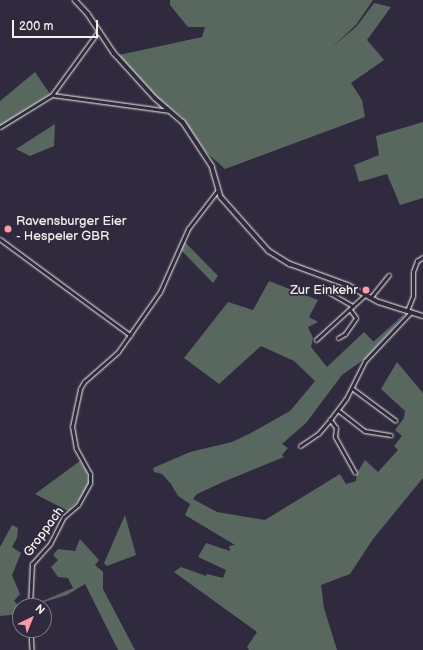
<!DOCTYPE html>
<html>
<head>
<meta charset="utf-8">
<style>
	body { margin:0 }
	#map { position:relative; width:423px; height:650px; overflow:hidden; background:#2f2a3d; font-family:"Balsamiq Sans",sans-serif }
	div>[style] { position:absolute }
	.green>* { inset:0; background:#58685f }
	.stream>* { height:1px; margin:-0.5px; padding:0 0.5px; transform-origin:0.5px; border-radius:0.5px; background:#516a7a }
	.roads { filter:drop-shadow(0 0 1px #f4f1e8) drop-shadow(0 0 1px #f4f1e8) }
	.minor>* { height:2.5px; margin:-1.25px; padding:0 1.25px; transform-origin:1.25px; border-radius:1.25px; background:#2f2a3d }
	.tertiary>* { height:3px; margin:-1.5px; padding:0 1.5px; transform-origin:1.5px; border-radius:1.5px; background:#2f2a3d }
	.secondary>* { height:3.5px; margin:-1.75px; padding:0 1.75px; transform-origin:1.75px; border-radius:1.75px; background:#2f2a3d }
	.dots>* { width:11px; height:11px; translate:-50% -50%; box-sizing:border-box; border:2px solid #2f2a3d; border-radius:50% }
	span { translate:-50% -50%; white-space:nowrap; text-align:center; line-height:1.15; -webkit-text-stroke:3.5px #2f2a3d; paint-order:stroke }
	.poi-label { font-size:13px; color:#f4f1e8 }
	.left { translate:0 -50%; text-align:left }
	.right { translate:-100% -50%; text-align:right }
	.street-label { font-size:13px; color:#f4f1e8 }
	.north { position:absolute; left:12px; top:598px; width:40px; height:40px; box-sizing:border-box; background:#2f2a3d; border:1px solid #7e7a81; border-radius:50%; rotate:43deg; font-size:11px; font-weight:700; line-height:16px; text-align:center; color:#f4f1e8 }
	.north::after { content:''; display:block; margin:auto; width:14px; height:18px; background:#ff9aa2; clip-path:polygon(50% 0,100% 100%,50% 72%,0 100%) }
	.scale { position:absolute; left:12px; top:20px; width:86px; height:18px; box-sizing:border-box; border:2px solid #f4f1e8; border-top:0; padding-left:5px; font-size:12px; line-height:14px; white-space:nowrap; color:#f4f1e8; -webkit-text-stroke:3px #2f2a3d; paint-order:stroke }
</style>
</head>
<body>
<div id="map">
	<div class="green">
		<div style="clip-path:polygon(170px 0,373px 0,356px 25px,331px 48px,357px 26px,374px 3px,391px 7px,367px 40px,384px 60px,351px 83px,362px 100px,365px 117px,225px 169px,206px 152px,182px 117px,154px 95px,119px 55px,202px 37px,205px 27px,188px 27px,170px 5px)"></div>
		<div style="clip-path:polygon(35px 72px,50px 94px,0 126px,0 101px)"></div>
		<div style="clip-path:polygon(423px 122px,423px 198px,400px 205px,387px 174px,359px 182px,354px 165px,379px 155px,376px 136px)"></div>
		<div style="clip-path:polygon(55px 124px,54px 146px,30px 156px,16px 149px)"></div>
		<div style="clip-path:polygon(184px 241px,218px 276px,213px 283px,180px 249px)"></div>
		<div style="clip-path:polygon(269px 281px,318px 300px,309px 317px,318px 322px,308px 327px,313px 338px,311px 347px,327px 367px,364px 332px,374px 342px,401px 319px,366px 358px,342px 375px,306px 423px,282px 444px,288px 448px,282px 455px,284px 457px,223px 482px,197px 494px,193px 499px,217px 512px,265px 520px,340px 474px,346px 484px,356px 481px,357px 473px,365px 460px,378px 472px,398px 450px,394px 446px,402px 436px,395px 430px,404px 418px,405px 411px,381px 389px,397px 362px,423px 393px,423px 478px,373px 539px,350px 574px,321px 585px,324px 608px,337px 650px,249px 650px,247px 647px,257px 632px,174px 572px,181px 567px,206px 576px,207px 574px,223px 578px,226px 570px,198px 557px,206px 543px,230px 551px,229px 546px,235px 545px,185px 515px,190px 504px,178px 496px,171px 484px,162px 474px,154px 472px,153px 468px,190px 452px,232px 442px,249px 434px,290px 411px,315px 381px,294px 361px,261px 346px,219px 384px,184px 358px,228px 302px,253px 310px)"></div>
		<div style="clip-path:polygon(80px 461px,87px 472px,89px 484px,82px 497px,68px 511px,35px 494px)"></div>
		<div style="clip-path:polygon(125px 515px,136px 555px,107px 566px,104px 563px)"></div>
		<div style="clip-path:polygon(12px 525px,18px 528px,17px 538px,12px 547px,21px 553px,12px 575px,20px 594px,14px 601px,20px 607px,20px 614px,0 616px,0 547px)"></div>
		<div style="clip-path:polygon(80px 539px,99px 560px,95px 565px,103px 572px,103px 589px,135px 650px,118px 650px,85px 584px,67px 595px,31px 606px,73px 588px,68px 578px,58px 577px,51px 567px,58px 560px,53px 555px,58px 549px,75px 551px)"></div>
	</div>
	<div class="stream">
		<div style="left:177px;top:477px;width:102px;rotate:-24.3deg"></div>
		<div style="left:270px;top:435px;width:179px;rotate:-42.1deg"></div>
	</div>
	<div class="roads">
		<div class="minor">
			<div style="left:52px;top:95px;width:78px;rotate:-53.9deg"></div>
			<div style="left:0;top:239px;width:162px;rotate:36.4deg"></div>
			<div style="left:320px;top:287px;width:38px;rotate:30deg"></div>
			<div style="left:371px;top:297px;width:28px;rotate:-51deg"></div>
			<div style="left:407px;top:311px;width:16px;rotate:-68deg"></div>
			<div style="left:413px;top:296px;width:24px;rotate:-90deg"></div>
			<div style="left:413px;top:272px;width:12px;rotate:-70deg"></div>
			<div style="left:417px;top:261px;width:7px;rotate:-34deg"></div>
			<div style="left:338px;top:338px;width:8px;rotate:-30deg"></div>
			<div style="left:345px;top:334px;width:19px;rotate:-55deg"></div>
			<div style="left:356px;top:318px;width:10px;rotate:-127deg"></div>
			<div style="left:316px;top:340px;width:67px;rotate:-42.6deg"></div>
			<div style="left:352px;top:388px;width:54px;rotate:36.7deg"></div>
			<div style="left:338px;top:410px;width:34px;rotate:38deg"></div>
			<div style="left:365px;top:431px;width:26px;rotate:9deg"></div>
			<div style="left:300px;top:446px;width:22px;rotate:-34deg"></div>
			<div style="left:318px;top:434px;width:18px;rotate:-49deg"></div>
			<div style="left:355px;top:473px;width:41px;rotate:-119.1deg"></div>
			<div style="left:335px;top:437px;width:9px;rotate:-84deg"></div>
			<div style="left:336px;top:428px;width:10px;rotate:-127deg"></div>
			<div style="left:330px;top:420px;width:26px;rotate:-53deg"></div>
			<div style="left:346px;top:399px;width:42px;rotate:-63.4deg"></div>
			<div style="left:365px;top:361px;width:67px;rotate:-46.8deg"></div>
			<div style="left:30px;top:606px;width:42px;rotate:-87.3deg"></div>
			<div style="left:32px;top:564px;width:27px;rotate:-48deg"></div>
			<div style="left:50px;top:544px;width:30px;rotate:-63deg"></div>
			<div style="left:64px;top:517px;width:18px;rotate:-41deg"></div>
			<div style="left:78px;top:505px;width:25px;rotate:-61deg"></div>
			<div style="left:90px;top:483px;width:9px;rotate:-90deg"></div>
			<div style="left:90px;top:474px;width:29px;rotate:-119deg"></div>
			<div style="left:76px;top:449px;width:22px;rotate:-100deg"></div>
			<div style="left:72px;top:427px;width:39px;rotate:-78deg"></div>
			<div style="left:80px;top:389px;width:8px;rotate:-60deg"></div>
			<div style="left:84px;top:382px;width:45px;rotate:-41.4deg"></div>
			<div style="left:118px;top:352px;width:73px;rotate:-55deg"></div>
			<div style="left:160px;top:292px;width:69px;rotate:-66deg"></div>
			<div style="left:188px;top:229px;width:49px;rotate:-52.4deg"></div>
			<div style="left:31px;top:630px;width:20px;rotate:87deg"></div>
		</div>
		<div class="tertiary">
			<div style="left:0;top:127px;width:61px;rotate:-31.6deg"></div>
			<div style="left:52px;top:95px;width:119px;rotate:7.7deg"></div>
		</div>
		<div class="secondary">
			<div style="left:75px;top:0;width:19px;rotate:47deg"></div>
			<div style="left:88px;top:14px;width:47px;rotate:56.3deg"></div>
			<div style="left:114px;top:53px;width:61px;rotate:47.7deg"></div>
			<div style="left:155px;top:98px;width:37px;rotate:41deg"></div>
			<div style="left:183px;top:122px;width:53px;rotate:56.6deg"></div>
			<div style="left:212px;top:166px;width:32px;rotate:74deg"></div>
			<div style="left:221px;top:197px;width:72px;rotate:48.4deg"></div>
			<div style="left:269px;top:251px;width:25px;rotate:32deg"></div>
			<div style="left:290px;top:264px;width:62px;rotate:19.9deg"></div>
			<div style="left:348px;top:285px;width:35px;rotate:29deg"></div>
			<div style="left:379px;top:302px;width:46px;rotate:17.7deg"></div>
		</div>
	</div>
	<div class="dots">
		<div style="left:8px;top:229px;background:#ff9aa2"></div>
		<div style="left:366px;top:290px;background:#ff9aa2"></div>
	</div>
	<div class="poi-label">
		<span class="left" style="left:16px;top:229px">Ravensburger Eier<br>- Hespeler GBR</span>
		<span class="right" style="left:358px;top:290px">Zur Einkehr</span>
	</div>
	<div class="street-label">
		<span style="left:44px;top:532px;rotate:-54deg">Groppach</span>
	</div>
	<div class="north">N</div>
	<div class="scale">200 m</div>
</div>
</body>
</html>
